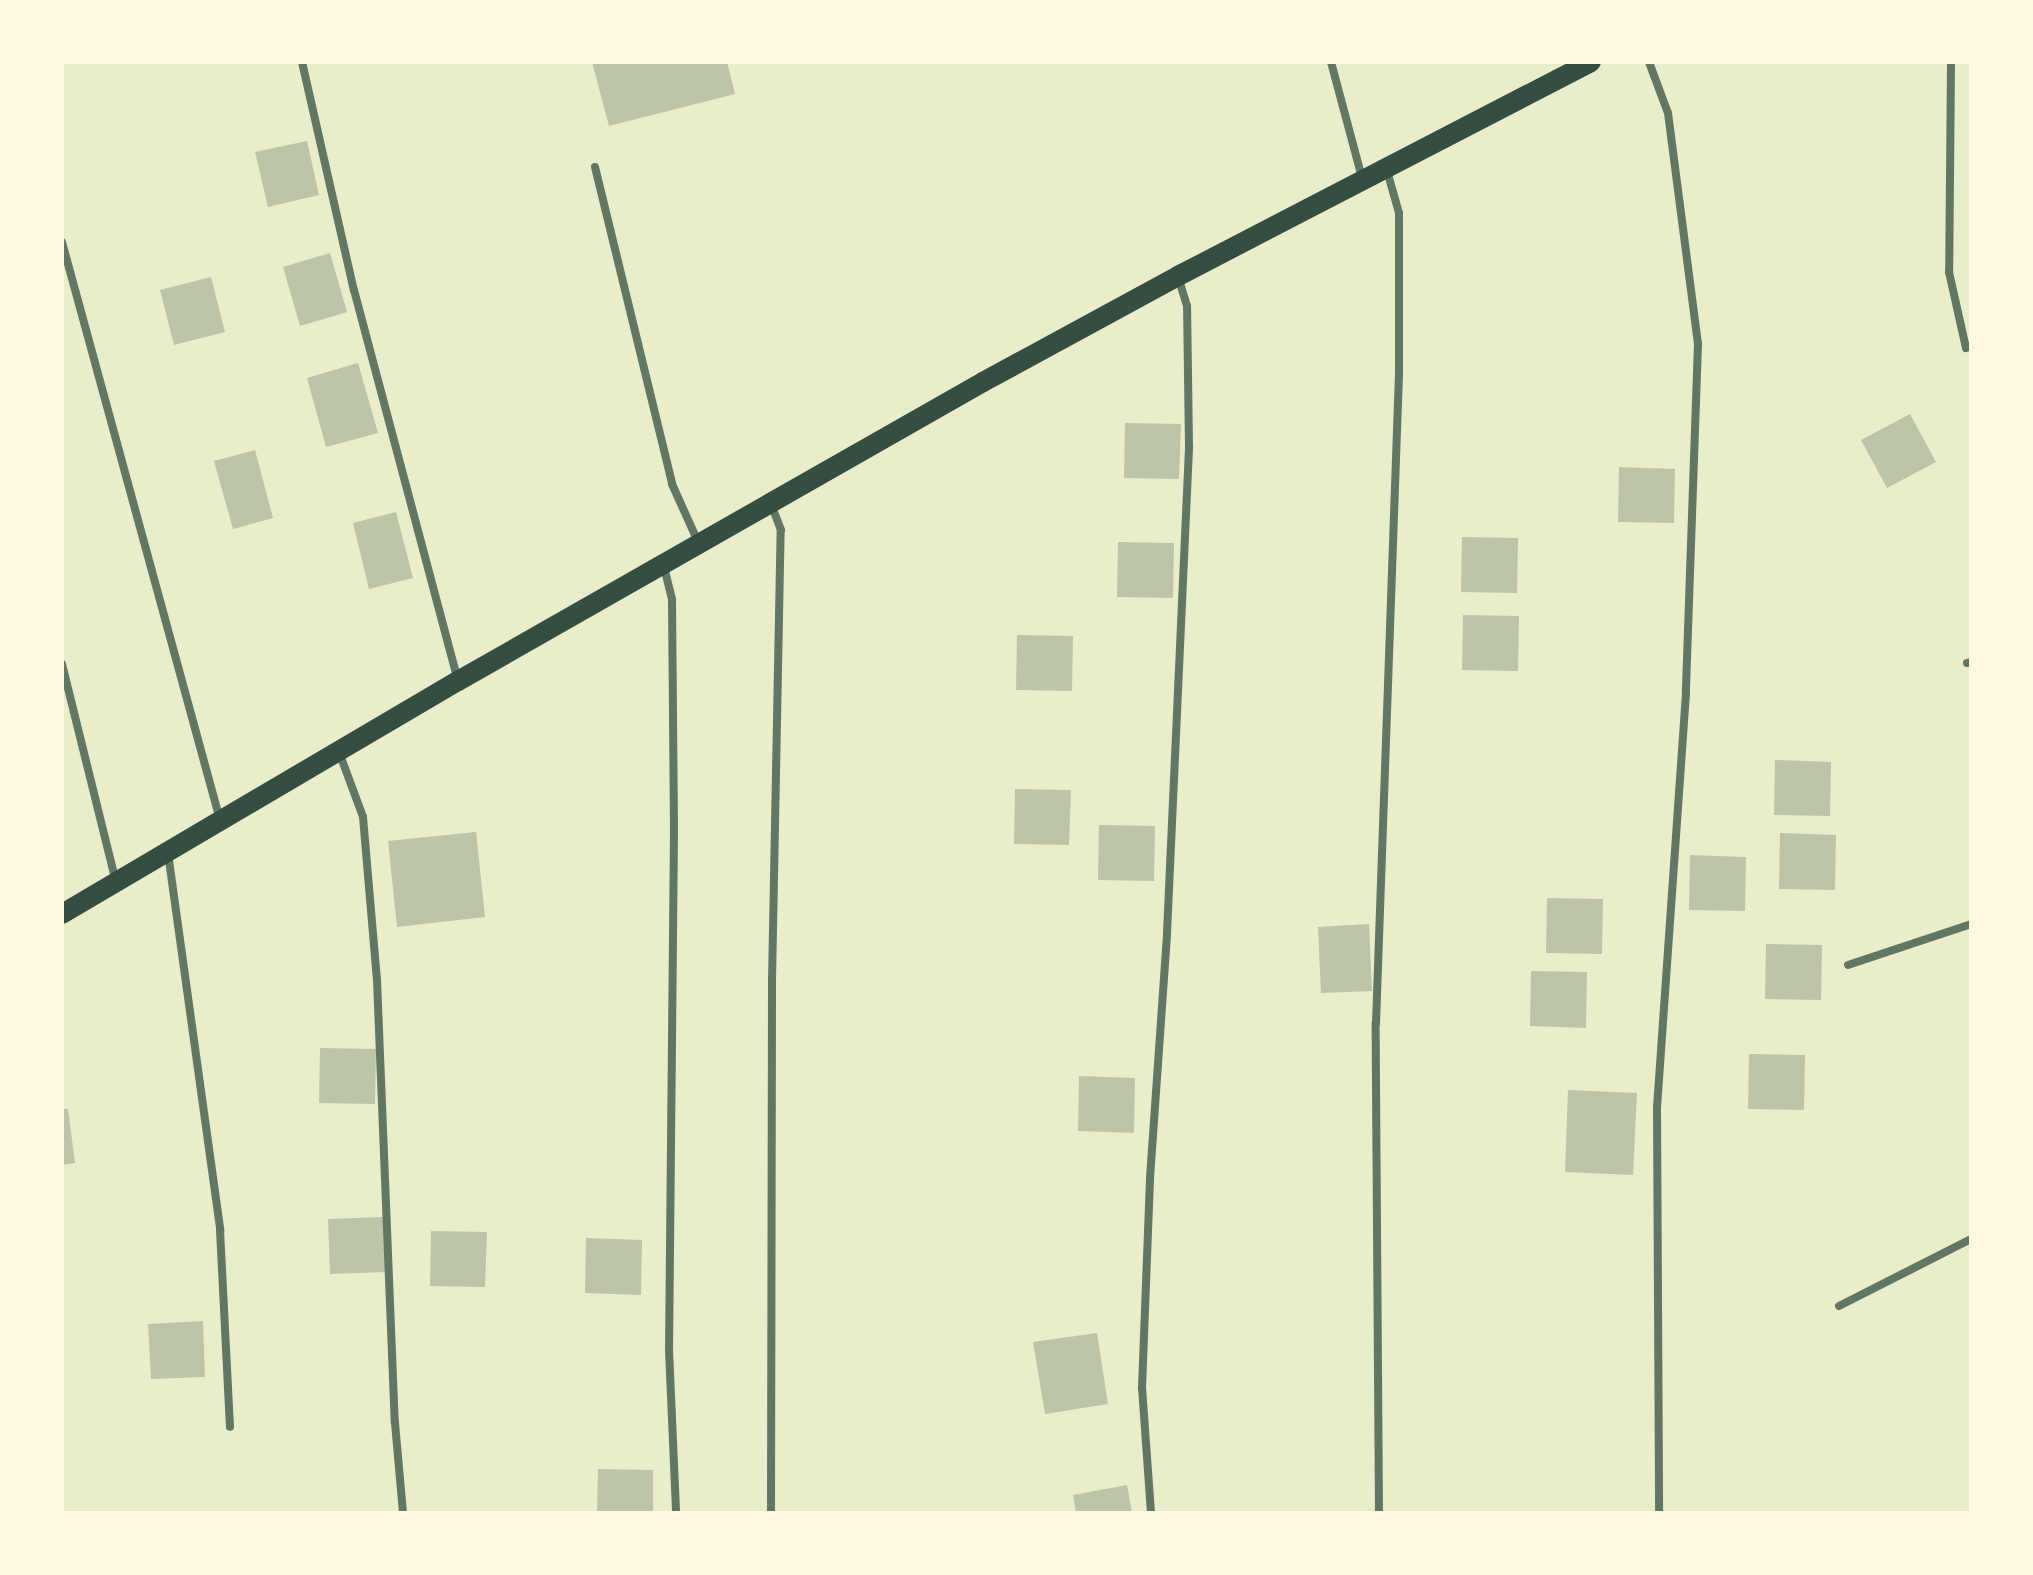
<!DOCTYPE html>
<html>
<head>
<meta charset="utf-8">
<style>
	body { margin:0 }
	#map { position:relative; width:2033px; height:1575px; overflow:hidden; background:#e9edc9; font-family:"Times New Roman",serif }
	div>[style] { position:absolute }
	.building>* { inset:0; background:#bcc5a7 }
	.minor>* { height:8px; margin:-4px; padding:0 4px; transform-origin:4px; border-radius:4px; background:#617663 }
	.primary>* { height:20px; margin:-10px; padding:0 10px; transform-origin:10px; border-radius:10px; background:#344e41 }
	span { translate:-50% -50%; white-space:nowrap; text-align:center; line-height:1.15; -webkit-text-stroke:8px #fefae0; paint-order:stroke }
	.frame { position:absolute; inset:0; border:64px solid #fefae0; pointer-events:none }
</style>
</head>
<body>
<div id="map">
	<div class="building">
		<div style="clip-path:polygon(592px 62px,727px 62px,735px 94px,609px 126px)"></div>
		<div style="clip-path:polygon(307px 141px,319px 195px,268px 207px,255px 152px)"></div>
		<div style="clip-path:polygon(330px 253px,347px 312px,300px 326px,283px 267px)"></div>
		<div style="clip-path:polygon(211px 277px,225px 332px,174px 345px,160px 290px)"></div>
		<div style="clip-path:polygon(358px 363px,378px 433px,326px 447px,307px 378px)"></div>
		<div style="clip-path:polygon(1910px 414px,1936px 462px,1887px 488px,1861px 440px)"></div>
		<div style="clip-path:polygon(1125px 423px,1181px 424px,1179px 479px,1124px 478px)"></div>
		<div style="clip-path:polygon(255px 450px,273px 518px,233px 529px,214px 461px)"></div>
		<div style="clip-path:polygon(1619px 467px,1675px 469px,1674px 523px,1618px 522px)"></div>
		<div style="clip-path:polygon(396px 512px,413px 578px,369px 589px,353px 523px)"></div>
		<div style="clip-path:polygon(1462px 537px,1518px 538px,1517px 593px,1461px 592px)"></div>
		<div style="clip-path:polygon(1118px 542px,1174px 543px,1173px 598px,1117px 597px)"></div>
		<div style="clip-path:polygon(1463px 615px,1519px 616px,1518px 671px,1462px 670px)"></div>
		<div style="clip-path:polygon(1017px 635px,1073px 636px,1072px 691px,1016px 690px)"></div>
		<div style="clip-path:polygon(1775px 760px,1831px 762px,1830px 816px,1774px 815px)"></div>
		<div style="clip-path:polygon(1015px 789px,1071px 790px,1069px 845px,1014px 844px)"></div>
		<div style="clip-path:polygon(1099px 825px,1155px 826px,1154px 881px,1098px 880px)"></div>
		<div style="clip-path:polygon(476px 832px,485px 917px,397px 927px,388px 841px)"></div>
		<div style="clip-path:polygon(1780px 833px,1836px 835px,1835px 890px,1779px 889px)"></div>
		<div style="clip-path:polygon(1690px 855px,1746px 857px,1745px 911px,1689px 910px)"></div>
		<div style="clip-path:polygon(1547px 898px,1603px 899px,1602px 954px,1546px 953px)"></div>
		<div style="clip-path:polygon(1369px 924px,1372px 991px,1321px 993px,1318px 927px)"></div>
		<div style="clip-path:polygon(1766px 944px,1822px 945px,1821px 1000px,1765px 999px)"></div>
		<div style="clip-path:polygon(1531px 971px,1587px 972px,1586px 1028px,1530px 1026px)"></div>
		<div style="clip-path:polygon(320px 1048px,376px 1049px,375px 1104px,319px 1103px)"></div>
		<div style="clip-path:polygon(1749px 1054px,1805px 1055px,1804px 1110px,1748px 1109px)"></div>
		<div style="clip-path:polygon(1079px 1076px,1135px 1078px,1134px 1133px,1078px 1131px)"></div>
		<div style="clip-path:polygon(1568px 1090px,1637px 1093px,1633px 1175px,1565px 1172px)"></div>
		<div style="clip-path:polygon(62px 1109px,68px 1109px,75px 1163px,62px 1165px)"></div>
		<div style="clip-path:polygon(383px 1217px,386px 1272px,330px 1274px,328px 1219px)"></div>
		<div style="clip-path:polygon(431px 1231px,487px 1232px,485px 1287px,430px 1286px)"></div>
		<div style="clip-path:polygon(586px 1238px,642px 1240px,641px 1295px,585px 1293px)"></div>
		<div style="clip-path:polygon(203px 1321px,205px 1377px,151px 1379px,148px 1324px)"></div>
		<div style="clip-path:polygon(1097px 1333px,1108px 1404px,1045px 1414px,1033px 1342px)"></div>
		<div style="clip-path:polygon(598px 1469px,653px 1470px,653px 1513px,597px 1513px)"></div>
		<div style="clip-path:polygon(1127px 1485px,1132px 1513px,1076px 1513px,1073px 1495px)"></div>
	</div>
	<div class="minor">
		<div style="left:302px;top:62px;width:234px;rotate:77.2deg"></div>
		<div style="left:354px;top:290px;width:405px;rotate:75.1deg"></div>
		<div style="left:1331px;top:62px;width:120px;rotate:75deg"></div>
		<div style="left:1649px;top:62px;width:54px;rotate:69.6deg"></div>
		<div style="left:1668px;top:113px;width:233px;rotate:82.6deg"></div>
		<div style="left:1698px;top:344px;width:349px;rotate:92deg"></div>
		<div style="left:1686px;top:693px;width:415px;rotate:94deg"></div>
		<div style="left:1657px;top:1107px;width:406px;rotate:89.7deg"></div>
		<div style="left:1951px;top:62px;width:210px;rotate:90.5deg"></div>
		<div style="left:1949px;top:272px;width:78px;rotate:77.4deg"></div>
		<div style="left:595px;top:167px;width:326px;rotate:76.3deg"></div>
		<div style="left:672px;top:484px;width:66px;rotate:65.8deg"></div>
		<div style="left:62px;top:242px;width:599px;rotate:74.71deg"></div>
		<div style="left:664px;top:567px;width:34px;rotate:76deg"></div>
		<div style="left:672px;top:600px;width:232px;rotate:89.5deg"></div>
		<div style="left:674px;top:832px;width:518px;rotate:90.55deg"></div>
		<div style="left:669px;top:1350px;width:163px;rotate:87.5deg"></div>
		<div style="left:1967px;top:663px;width:4px;rotate:-14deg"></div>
		<div style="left:62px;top:664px;width:226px;rotate:76.1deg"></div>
		<div style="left:339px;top:752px;width:69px;rotate:69.7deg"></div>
		<div style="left:363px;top:817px;width:164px;rotate:85.1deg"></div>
		<div style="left:377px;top:980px;width:443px;rotate:87.7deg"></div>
		<div style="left:395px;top:1423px;width:90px;rotate:84.9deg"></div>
		<div style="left:168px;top:853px;width:381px;rotate:82.1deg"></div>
		<div style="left:220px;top:1230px;width:197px;rotate:87.1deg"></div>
		<div style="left:1848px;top:965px;width:130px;rotate:-18.4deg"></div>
		<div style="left:1839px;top:1306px;width:148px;rotate:-26.9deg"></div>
		<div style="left:771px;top:1513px;width:532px;rotate:-89.89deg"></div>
		<div style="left:772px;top:981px;width:451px;rotate:-88.9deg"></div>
		<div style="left:781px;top:530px;width:28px;rotate:-111deg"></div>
		<div style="left:1151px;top:1513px;width:125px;rotate:-94.1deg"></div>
		<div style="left:1142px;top:1388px;width:210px;rotate:-87.8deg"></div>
		<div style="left:1150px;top:1178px;width:246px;rotate:-86deg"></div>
		<div style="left:1167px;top:933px;width:487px;rotate:-87.4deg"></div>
		<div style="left:1189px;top:446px;width:140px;rotate:-90.8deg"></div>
		<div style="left:1187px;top:306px;width:30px;rotate:-107deg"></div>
		<div style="left:1379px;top:1513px;width:490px;rotate:-90.4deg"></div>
		<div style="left:1376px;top:1023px;width:649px;rotate:-87.97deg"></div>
		<div style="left:1399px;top:374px;width:161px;rotate:-90deg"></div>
		<div style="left:1399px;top:213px;width:48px;rotate:-105.8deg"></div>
	</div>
	<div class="primary">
		<div style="left:62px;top:914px;width:459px;rotate:-30.5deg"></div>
		<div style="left:458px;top:681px;width:604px;rotate:-29.66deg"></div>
		<div style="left:983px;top:382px;width:222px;rotate:-28.5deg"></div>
		<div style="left:1178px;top:276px;width:465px;rotate:-27.4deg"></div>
	</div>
	<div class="frame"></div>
</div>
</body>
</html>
